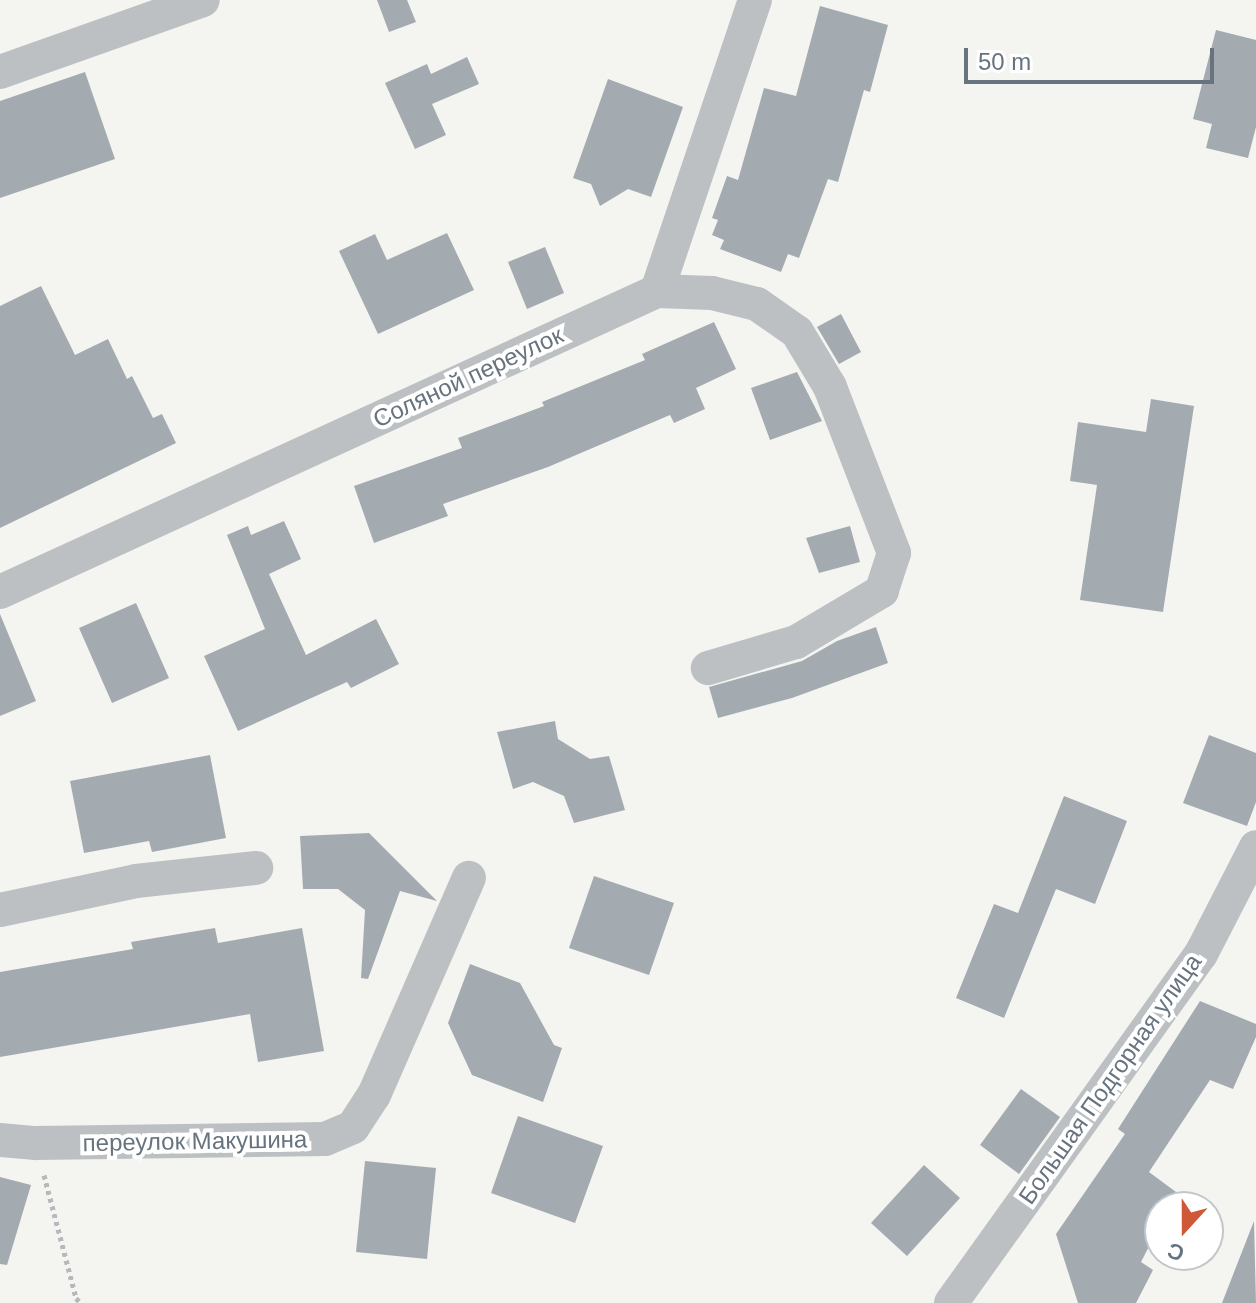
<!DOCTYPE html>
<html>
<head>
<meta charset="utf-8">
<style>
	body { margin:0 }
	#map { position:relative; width:1256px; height:1303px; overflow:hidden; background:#f4f4f1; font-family:Helvetica,sans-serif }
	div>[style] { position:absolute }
	.building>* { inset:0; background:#a4abb0 }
	.path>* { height:5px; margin-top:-2.5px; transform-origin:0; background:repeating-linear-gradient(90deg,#b6b9bb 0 4px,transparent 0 8px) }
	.minor>* { height:34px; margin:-17px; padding:0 17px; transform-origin:17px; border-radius:17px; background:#bcc0c3 }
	span { translate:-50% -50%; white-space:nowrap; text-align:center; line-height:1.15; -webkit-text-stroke:8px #fff; paint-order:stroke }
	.street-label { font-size:24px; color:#67747f }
	.north { position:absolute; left:1144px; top:1191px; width:80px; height:80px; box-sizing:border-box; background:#fff; border:2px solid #c2c7cc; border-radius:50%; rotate:201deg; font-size:22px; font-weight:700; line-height:32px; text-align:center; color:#67747f }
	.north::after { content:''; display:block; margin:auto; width:28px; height:36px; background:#ce5837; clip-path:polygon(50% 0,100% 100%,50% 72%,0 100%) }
	.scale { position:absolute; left:964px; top:48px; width:250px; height:36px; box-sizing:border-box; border:4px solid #67747f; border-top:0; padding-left:10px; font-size:24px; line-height:28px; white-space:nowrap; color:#67747f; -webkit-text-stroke:6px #fff; paint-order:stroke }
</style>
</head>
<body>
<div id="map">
	<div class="building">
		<div style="clip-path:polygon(377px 0,407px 0,416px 22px,389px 32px)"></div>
		<div style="clip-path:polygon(820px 6px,888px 25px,870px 92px,864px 90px,838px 182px,828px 179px,799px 258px,788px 254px,781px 272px,720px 249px,724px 240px,712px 235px,718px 220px,712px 218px,727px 176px,738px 180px,764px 88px,796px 96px)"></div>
		<div style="clip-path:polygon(1216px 30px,1256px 40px,1256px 127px,1248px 158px,1206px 148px,1212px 124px,1193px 119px)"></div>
		<div style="clip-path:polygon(467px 57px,479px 84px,432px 104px,446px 135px,415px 149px,385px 83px,427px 64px,431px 74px)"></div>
		<div style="clip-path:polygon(85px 72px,115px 159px,0 198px,0 101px)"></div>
		<div style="clip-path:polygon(608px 79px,683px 107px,651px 197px,628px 189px,600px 206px,591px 184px,573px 178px)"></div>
		<div style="clip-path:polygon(447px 233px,474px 290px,378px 334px,339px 251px,375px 234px,387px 260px)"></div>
		<div style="clip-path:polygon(545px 247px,564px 293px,527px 309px,508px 262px)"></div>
		<div style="clip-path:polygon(41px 286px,75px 355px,108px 339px,127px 379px,132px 376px,153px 418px,162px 414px,176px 443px,0 528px,0 306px)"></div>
		<div style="clip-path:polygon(841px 314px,861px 352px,839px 364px,817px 327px)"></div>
		<div style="clip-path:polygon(714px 322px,736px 369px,696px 388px,705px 409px,674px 423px,670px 415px,548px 467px,443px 504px,448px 516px,374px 543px,354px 486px,462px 448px,458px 438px,544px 406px,542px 402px,645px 360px,642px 354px)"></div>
		<div style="clip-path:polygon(797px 372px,822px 421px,770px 440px,751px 388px)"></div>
		<div style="clip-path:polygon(1151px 399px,1194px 406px,1163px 612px,1080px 600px,1097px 485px,1070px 481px,1078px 422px,1146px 432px)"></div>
		<div style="clip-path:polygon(284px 521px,301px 559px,269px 574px,306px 655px,376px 619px,399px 664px,351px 688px,347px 682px,238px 731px,204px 656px,265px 629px,227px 535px,248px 526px,251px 535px)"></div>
		<div style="clip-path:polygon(850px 526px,860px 562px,819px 573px,806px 538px)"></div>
		<div style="clip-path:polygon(136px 603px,169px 678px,112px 703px,79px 628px)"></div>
		<div style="clip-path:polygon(0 614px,36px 701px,0 716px)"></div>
		<div style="clip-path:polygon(876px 627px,888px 663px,792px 698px,718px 718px,709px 687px,802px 661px,837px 641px)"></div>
		<div style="clip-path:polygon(555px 721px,558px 739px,590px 759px,609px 756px,625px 810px,574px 823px,564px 796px,533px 782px,513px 789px,497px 732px)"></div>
		<div style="clip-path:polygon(1209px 735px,1256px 753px,1256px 802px,1247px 826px,1183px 803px)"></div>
		<div style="clip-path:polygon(210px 755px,226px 838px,152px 852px,149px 841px,84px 853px,70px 781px)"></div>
		<div style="clip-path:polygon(1064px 796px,1127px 821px,1095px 904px,1056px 889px,1004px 1018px,956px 998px,994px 904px,1018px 913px)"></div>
		<div style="clip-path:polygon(369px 833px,437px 901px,400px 891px,368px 979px,361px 978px,365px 910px,338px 889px,303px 889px,300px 836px)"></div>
		<div style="clip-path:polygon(594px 876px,674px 903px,649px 975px,569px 948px)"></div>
		<div style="clip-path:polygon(215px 928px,218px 943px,302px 928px,324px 1051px,258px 1062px,250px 1014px,0 1057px,0 972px,133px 949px,131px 942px)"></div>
		<div style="clip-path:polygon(470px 964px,520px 983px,554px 1045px,562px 1048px,543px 1102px,472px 1075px,448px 1023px)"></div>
		<div style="clip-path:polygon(1200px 1001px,1256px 1024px,1256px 1037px,1233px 1089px,1210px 1080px,1149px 1172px,1176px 1192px,1169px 1207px,1160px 1207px,1160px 1225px,1141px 1262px,1153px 1270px,1136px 1303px,1078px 1303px,1056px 1234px,1125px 1134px,1118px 1129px)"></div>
		<div style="clip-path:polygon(1021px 1089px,1060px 1117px,1019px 1174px,980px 1145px)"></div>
		<div style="clip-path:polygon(518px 1116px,603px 1146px,575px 1223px,491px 1193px)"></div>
		<div style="clip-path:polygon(365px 1161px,436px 1168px,427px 1259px,356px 1252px)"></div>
		<div style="clip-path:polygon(924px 1165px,960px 1198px,907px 1256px,871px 1223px)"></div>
		<div style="clip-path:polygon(0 1177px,31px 1185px,7px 1265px,0 1264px)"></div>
		<div style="clip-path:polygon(1254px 1221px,1256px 1303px,1222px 1303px)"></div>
	</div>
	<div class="path">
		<div style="left:44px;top:1175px;width:127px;rotate:75.4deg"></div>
		<div style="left:76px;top:1298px;width:7px;rotate:45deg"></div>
	</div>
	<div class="minor">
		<div style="left:0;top:72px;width:215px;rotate:-19.5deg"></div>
		<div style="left:657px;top:291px;width:55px;rotate:2.1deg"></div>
		<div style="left:712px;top:293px;width:46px;rotate:13.7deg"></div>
		<div style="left:757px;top:304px;width:49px;rotate:35deg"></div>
		<div style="left:797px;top:332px;width:64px;rotate:59deg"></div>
		<div style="left:830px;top:387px;width:178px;rotate:68.9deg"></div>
		<div style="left:894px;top:553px;width:40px;rotate:108deg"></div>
		<div style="left:882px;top:591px;width:100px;rotate:149.3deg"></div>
		<div style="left:796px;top:642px;width:92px;rotate:163.5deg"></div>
		<div style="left:0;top:592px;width:723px;rotate:-24.61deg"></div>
		<div style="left:657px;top:291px;width:307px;rotate:-71.4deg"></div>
		<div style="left:0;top:910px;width:139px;rotate:-12deg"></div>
		<div style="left:136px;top:881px;width:121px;rotate:-6.2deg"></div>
		<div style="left:0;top:1140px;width:36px;rotate:5deg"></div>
		<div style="left:36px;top:1143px;width:289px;rotate:-0.8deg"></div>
		<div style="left:325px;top:1139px;width:30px;rotate:-23deg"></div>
		<div style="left:353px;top:1127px;width:38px;rotate:-57deg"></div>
		<div style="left:374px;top:1095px;width:237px;rotate:-66.4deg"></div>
		<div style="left:951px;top:1303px;width:429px;rotate:-54.4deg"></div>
		<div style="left:1201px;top:954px;width:120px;rotate:-62.8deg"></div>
	</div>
	<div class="street-label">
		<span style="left:468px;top:377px;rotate:-25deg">Соляной переулок</span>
		<span style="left:1110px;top:1079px;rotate:-55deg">Большая Подгорная улица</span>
		<span style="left:195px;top:1141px;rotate:-1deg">переулок Макушина</span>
	</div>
	<div class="north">С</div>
	<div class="scale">50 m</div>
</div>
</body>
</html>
